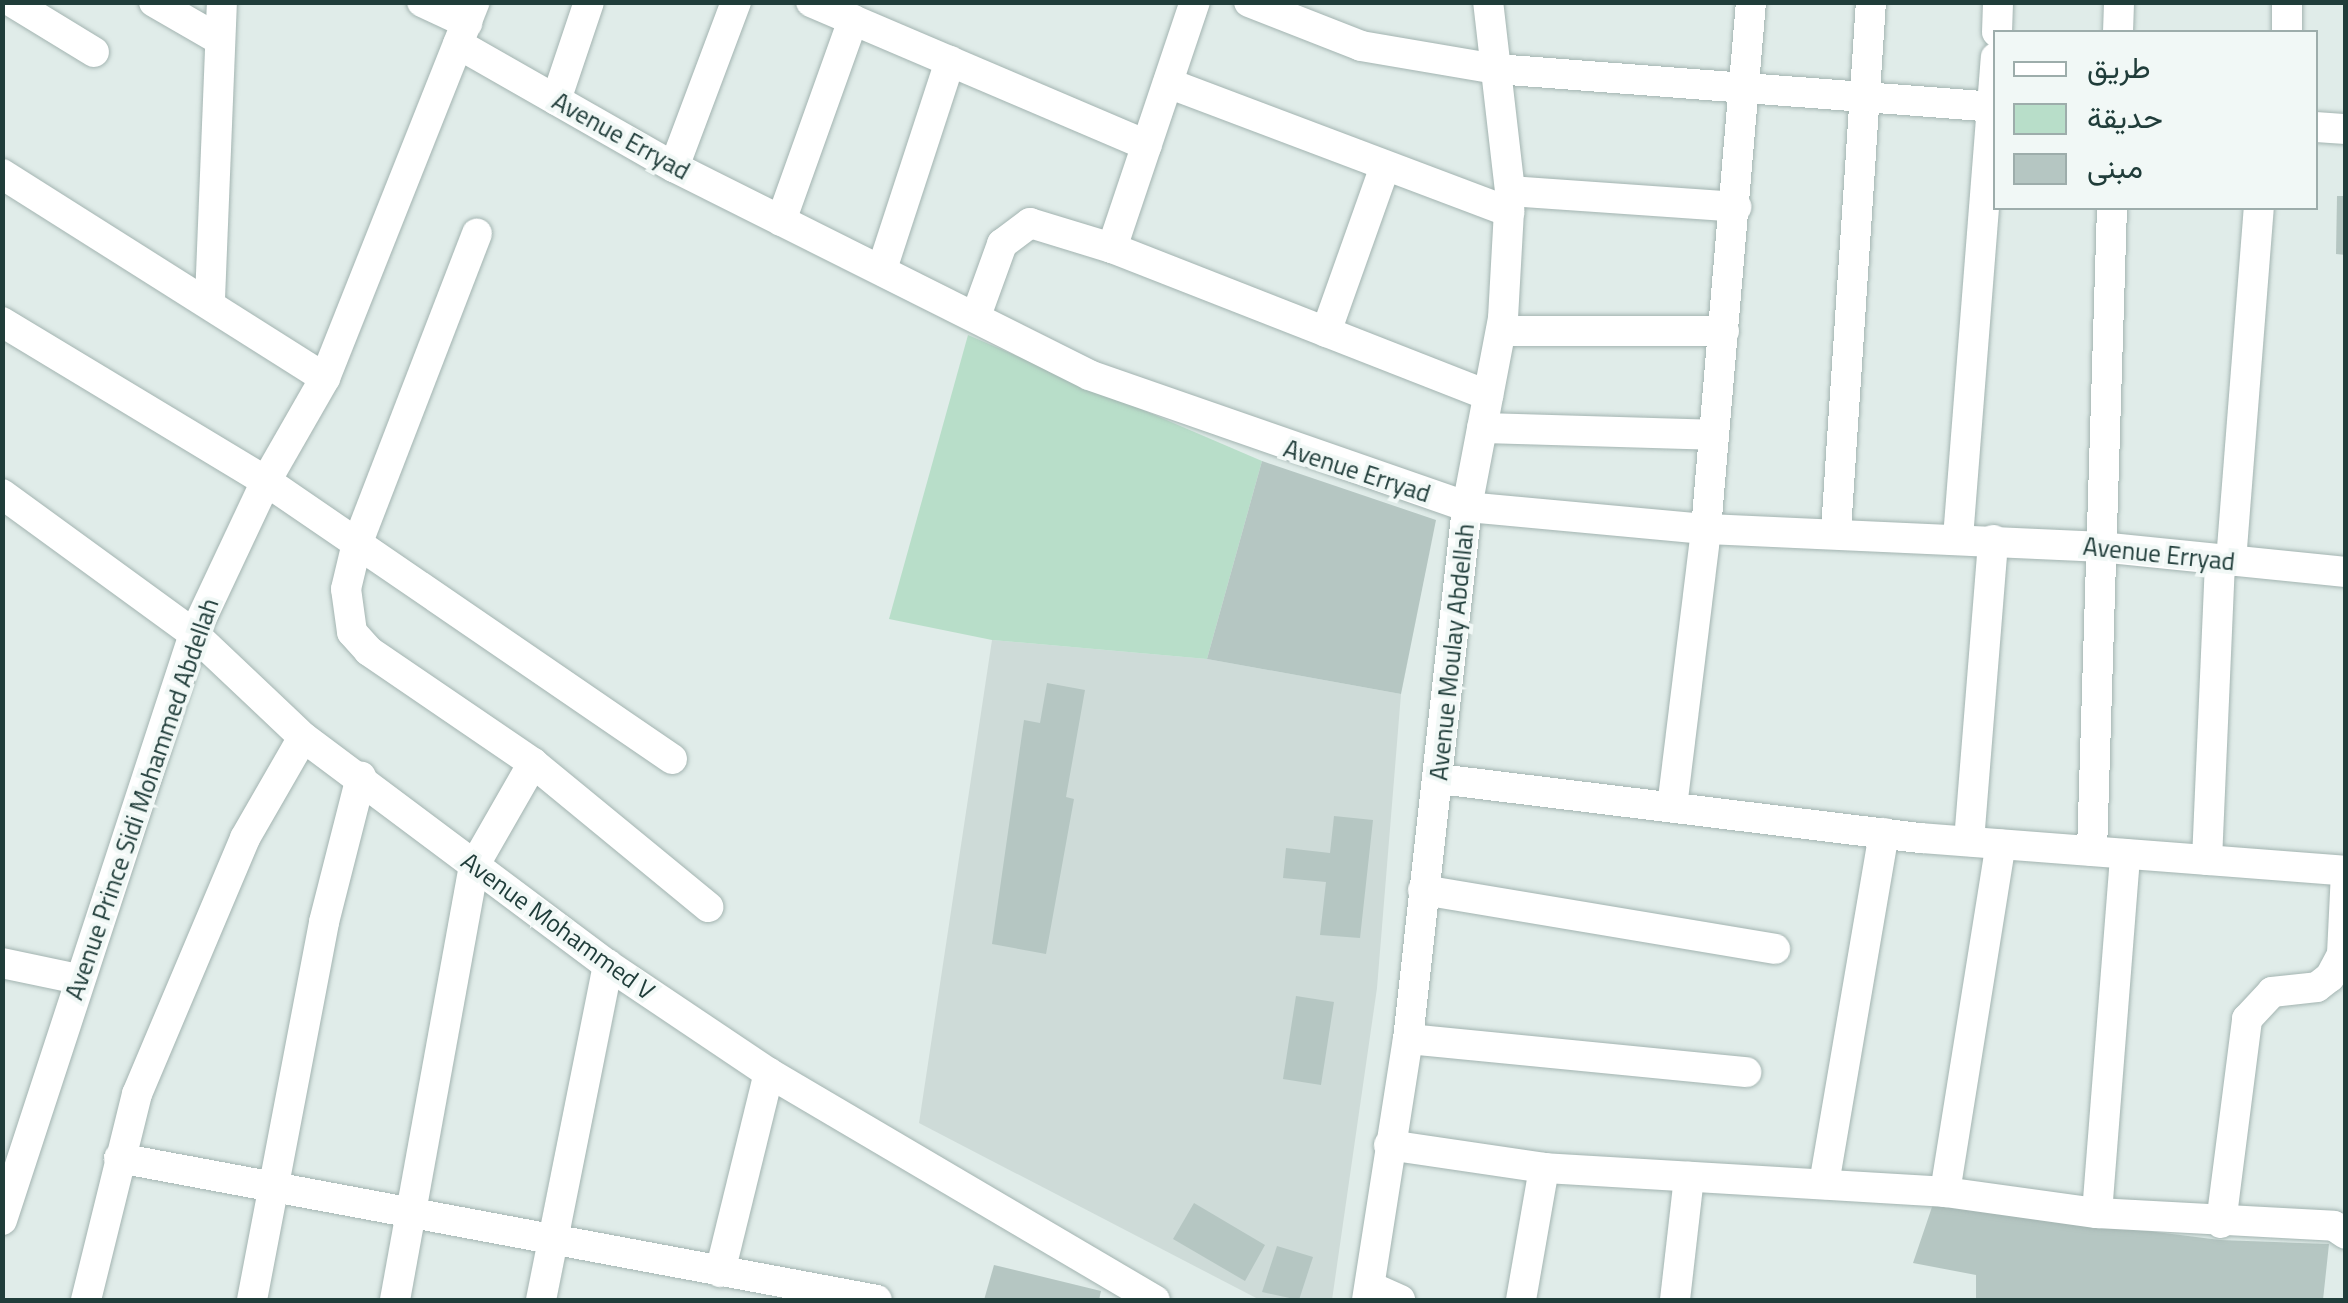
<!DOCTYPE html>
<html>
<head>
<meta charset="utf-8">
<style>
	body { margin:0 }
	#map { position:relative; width:2348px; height:1303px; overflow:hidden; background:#e0ece9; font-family:"Titillium Web",Vazirmatn,sans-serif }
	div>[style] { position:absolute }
	.built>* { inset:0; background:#cedbd8 }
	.green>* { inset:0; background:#b8dec9 }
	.building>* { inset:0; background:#b5c6c2 }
	.roads { filter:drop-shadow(0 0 2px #a3b4b1) drop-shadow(0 0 2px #a3b4b1) }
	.minor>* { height:30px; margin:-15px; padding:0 15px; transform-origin:15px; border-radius:15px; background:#fff }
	span { translate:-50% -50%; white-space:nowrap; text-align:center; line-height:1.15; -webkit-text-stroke:8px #f1f8f6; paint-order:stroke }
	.street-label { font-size:25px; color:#203d3a }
	.frame { position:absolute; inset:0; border:5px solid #203d3a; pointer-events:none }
	.legend { position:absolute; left:1993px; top:30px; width:325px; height:180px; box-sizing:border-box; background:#f1f8f6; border:2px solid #9dadab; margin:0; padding:12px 18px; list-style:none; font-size:30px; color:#203d3a }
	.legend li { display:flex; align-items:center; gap:20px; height:50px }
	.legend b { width:50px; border:2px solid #9dadab }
</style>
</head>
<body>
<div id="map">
	<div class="built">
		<div style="clip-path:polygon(992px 640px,1207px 659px,1401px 694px,1377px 988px,1332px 1300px,1260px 1300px,919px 1123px)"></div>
	</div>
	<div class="green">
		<div style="clip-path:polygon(968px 335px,1262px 461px,1207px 659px,992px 640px,889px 619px)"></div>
	</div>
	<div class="building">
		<div style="clip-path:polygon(2337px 196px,2346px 196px,2346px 255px,2336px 254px)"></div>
		<div style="clip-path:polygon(1262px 461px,1436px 520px,1401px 694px,1207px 659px)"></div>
		<div style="clip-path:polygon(1047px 683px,1085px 690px,1066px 797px,1074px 799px,1046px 954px,992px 944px,1024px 720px,1040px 723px)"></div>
		<div style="clip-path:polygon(1334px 816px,1373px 820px,1360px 938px,1320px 935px,1326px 882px,1283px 878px,1286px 848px,1330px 853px)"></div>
		<div style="clip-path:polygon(1296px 996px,1334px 1002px,1321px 1085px,1283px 1079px)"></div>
		<div style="clip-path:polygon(1194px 1203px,1265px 1245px,1245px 1281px,1173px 1239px)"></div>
		<div style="clip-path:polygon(1933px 1204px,2220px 1240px,2329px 1244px,2323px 1300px,1976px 1300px,1976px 1275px,1913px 1263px)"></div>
		<div style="clip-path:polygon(1277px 1246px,1313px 1257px,1299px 1300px,1262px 1292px)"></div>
		<div style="clip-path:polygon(994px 1265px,1101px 1291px,1099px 1300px,984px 1300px)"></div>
	</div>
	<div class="roads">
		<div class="minor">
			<div style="left:12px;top:2px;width:96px;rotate:31.4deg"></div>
			<div style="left:154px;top:2px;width:76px;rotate:29.9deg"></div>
			<div style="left:422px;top:2px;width:50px;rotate:25deg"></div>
			<div style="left:811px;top:2px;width:365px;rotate:23.1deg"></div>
			<div style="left:1249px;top:2px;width:120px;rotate:21.4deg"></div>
			<div style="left:1361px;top:46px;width:137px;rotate:9.7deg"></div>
			<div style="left:1496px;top:69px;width:501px;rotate:4.35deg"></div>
			<div style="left:1997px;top:32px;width:30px;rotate:-88deg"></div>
			<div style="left:2118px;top:32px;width:30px;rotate:-88deg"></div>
			<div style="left:2287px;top:32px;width:30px;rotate:-90deg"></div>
			<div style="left:458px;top:44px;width:249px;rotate:29.7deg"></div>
			<div style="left:674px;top:167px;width:464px;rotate:26.6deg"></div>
			<div style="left:1089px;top:375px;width:400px;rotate:19.2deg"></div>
			<div style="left:1467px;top:507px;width:240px;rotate:5.3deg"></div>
			<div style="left:1706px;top:529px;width:394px;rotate:2.6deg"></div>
			<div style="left:2100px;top:547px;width:247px;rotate:5.8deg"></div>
			<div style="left:1168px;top:83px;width:365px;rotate:20.7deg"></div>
			<div style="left:556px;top:100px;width:103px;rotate:-71.4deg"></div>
			<div style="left:2316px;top:127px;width:30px;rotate:4deg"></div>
			<div style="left:674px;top:167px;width:176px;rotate:-69.4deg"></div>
			<div style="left:2px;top:174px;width:382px;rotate:32.3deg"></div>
			<div style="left:1510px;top:191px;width:227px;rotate:4deg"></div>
			<div style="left:781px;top:221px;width:214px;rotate:-70.3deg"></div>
			<div style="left:1112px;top:248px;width:260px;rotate:-71.4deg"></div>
			<div style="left:882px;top:269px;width:219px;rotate:-71.9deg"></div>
			<div style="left:210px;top:299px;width:297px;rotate:-87.7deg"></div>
			<div style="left:976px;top:316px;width:77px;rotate:-70.1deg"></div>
			<div style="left:1002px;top:244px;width:35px;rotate:-37deg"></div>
			<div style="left:1030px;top:223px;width:86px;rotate:17deg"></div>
			<div style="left:1112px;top:248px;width:404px;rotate:21.4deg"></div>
			<div style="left:2px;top:322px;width:308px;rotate:31.1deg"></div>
			<div style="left:266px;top:481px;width:492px;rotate:34.4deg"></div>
			<div style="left:1501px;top:331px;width:223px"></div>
			<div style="left:1326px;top:332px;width:176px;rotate:-70.4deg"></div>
			<div style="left:1482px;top:428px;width:232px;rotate:1.7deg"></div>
			<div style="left:2px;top:494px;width:238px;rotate:36.1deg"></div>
			<div style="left:194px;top:634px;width:150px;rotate:43.4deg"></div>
			<div style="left:303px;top:737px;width:381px;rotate:36.8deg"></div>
			<div style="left:608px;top:965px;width:194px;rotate:33.9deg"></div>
			<div style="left:769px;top:1073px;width:448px;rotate:30.5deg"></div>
			<div style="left:1836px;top:530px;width:529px;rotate:-86.21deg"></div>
			<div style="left:1958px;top:538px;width:482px;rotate:-85.5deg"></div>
			<div style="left:2231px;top:561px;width:354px;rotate:-85.5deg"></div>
			<div style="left:533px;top:763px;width:227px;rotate:39.4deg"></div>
			<div style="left:1439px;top:779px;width:486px;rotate:7deg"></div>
			<div style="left:1921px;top:838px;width:426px;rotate:4.4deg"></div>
			<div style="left:1672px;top:807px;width:280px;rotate:-83deg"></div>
			<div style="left:1706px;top:529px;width:529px;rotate:-85.12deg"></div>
			<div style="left:1969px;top:841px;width:302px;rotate:-85.4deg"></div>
			<div style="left:2092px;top:851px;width:643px;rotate:-88.22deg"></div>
			<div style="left:2207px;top:860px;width:300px;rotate:-87.5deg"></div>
			<div style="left:1423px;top:890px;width:357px;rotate:9.5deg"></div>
			<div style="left:2px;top:963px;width:78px;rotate:11.9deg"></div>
			<div style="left:1408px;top:1039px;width:340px;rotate:5.6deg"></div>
			<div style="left:1389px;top:1145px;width:157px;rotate:8.4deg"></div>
			<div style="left:1544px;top:1168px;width:402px;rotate:3.4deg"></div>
			<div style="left:1945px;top:1192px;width:153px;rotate:7.9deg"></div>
			<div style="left:2097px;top:1213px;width:237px;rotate:3.1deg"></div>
			<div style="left:2334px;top:1226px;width:14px;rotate:34deg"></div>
			<div style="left:119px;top:1158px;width:771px;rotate:10.61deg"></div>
			<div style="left:1824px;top:1184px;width:356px;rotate:-80.3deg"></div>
			<div style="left:1945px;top:1192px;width:352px;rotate:-80.9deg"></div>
			<div style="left:2097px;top:1213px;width:360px;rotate:-85.5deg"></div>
			<div style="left:2px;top:1220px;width:617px;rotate:-71.86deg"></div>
			<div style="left:194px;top:634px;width:169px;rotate:-64.8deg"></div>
			<div style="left:266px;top:481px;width:119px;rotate:-60.2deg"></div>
			<div style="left:325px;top:378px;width:405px;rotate:-68.3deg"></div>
			<div style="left:2221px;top:1223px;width:206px;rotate:-82.7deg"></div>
			<div style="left:2247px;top:1019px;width:37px;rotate:-47deg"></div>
			<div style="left:2272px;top:992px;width:45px;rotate:-6.3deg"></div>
			<div style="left:2317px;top:987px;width:16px;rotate:-38deg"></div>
			<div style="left:2330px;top:977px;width:26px;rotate:-62deg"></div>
			<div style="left:2342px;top:954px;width:83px;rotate:-87.2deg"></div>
			<div style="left:720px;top:1272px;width:205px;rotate:-76.2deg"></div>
			<div style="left:1371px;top:1287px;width:32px;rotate:24deg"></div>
			<div style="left:86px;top:1300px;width:212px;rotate:-76.1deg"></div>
			<div style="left:137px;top:1094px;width:278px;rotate:-67.1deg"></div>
			<div style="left:245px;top:838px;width:116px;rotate:-60.1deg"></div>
			<div style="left:252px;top:1300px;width:385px;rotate:-79.2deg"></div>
			<div style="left:324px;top:922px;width:150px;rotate:-75.7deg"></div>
			<div style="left:395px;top:1300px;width:441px;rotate:-79.7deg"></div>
			<div style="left:474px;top:866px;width:119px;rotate:-60.2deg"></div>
			<div style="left:533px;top:763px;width:199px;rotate:-145.7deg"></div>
			<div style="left:369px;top:651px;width:25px;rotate:-132deg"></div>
			<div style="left:352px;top:632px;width:43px;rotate:-97.9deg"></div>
			<div style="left:346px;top:589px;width:43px;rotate:-76.6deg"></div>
			<div style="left:356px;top:547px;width:336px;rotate:-68.9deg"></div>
			<div style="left:541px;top:1300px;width:342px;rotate:-78.7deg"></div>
			<div style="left:1367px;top:1300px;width:264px;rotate:-81.1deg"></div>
			<div style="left:1408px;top:1039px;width:535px;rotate:-83.67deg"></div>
			<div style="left:1467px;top:507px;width:192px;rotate:-79.2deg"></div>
			<div style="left:1503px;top:318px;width:127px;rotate:-86.8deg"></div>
			<div style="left:1510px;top:191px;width:190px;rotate:-96.6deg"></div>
			<div style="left:1521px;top:1300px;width:134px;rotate:-80.1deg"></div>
			<div style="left:1675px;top:1300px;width:124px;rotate:-83.5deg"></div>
		</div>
	</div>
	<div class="street-label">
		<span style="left:621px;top:136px;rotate:29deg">Avenue Erryad</span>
		<span style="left:1357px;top:471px;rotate:18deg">Avenue Erryad</span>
		<span style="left:2159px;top:554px;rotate:6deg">Avenue Erryad</span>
		<span style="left:1452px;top:652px;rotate:-84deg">Avenue Moulay Abdellah</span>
		<span style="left:142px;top:799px;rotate:-71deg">Avenue Prince Sidi Mohammed Abdellah</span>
		<span style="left:558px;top:926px;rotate:36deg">Avenue Mohammed V</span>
	</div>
	<div class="frame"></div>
	<ul class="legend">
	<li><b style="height:12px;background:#fff"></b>طريق</li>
	<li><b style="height:28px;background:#b8dec9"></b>حديقة</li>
	<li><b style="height:28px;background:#b5c6c2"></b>مبنى</li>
	</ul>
</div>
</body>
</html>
